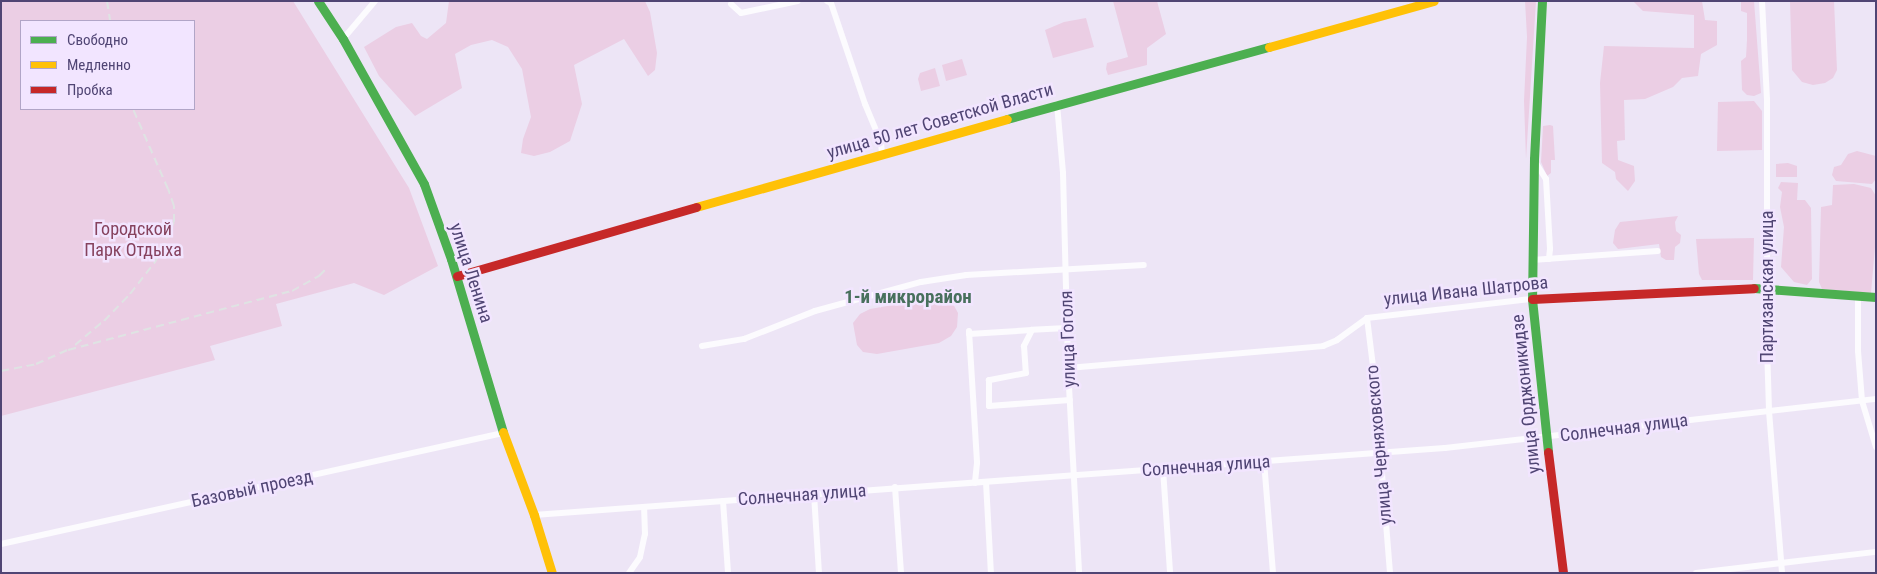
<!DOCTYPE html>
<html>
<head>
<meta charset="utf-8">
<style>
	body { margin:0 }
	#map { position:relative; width:1877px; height:574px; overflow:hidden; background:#ede5f6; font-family:"Roboto Condensed",sans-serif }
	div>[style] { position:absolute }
	.green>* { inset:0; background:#ebcee4 }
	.street>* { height:6px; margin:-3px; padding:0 3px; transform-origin:3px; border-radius:3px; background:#fcfbfe }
	.fast>* { height:9px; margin:-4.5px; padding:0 4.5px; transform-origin:4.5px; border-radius:4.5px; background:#4caf50 }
	.slow>* { height:9px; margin:-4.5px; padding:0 4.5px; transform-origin:4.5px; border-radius:4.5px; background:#ffc107 }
	.jam>* { height:9px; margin:-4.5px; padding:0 4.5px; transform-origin:4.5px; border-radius:4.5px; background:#c62828 }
	.rail>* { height:2px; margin-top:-1px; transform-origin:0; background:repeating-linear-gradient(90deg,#dfe3e3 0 8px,transparent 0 13px) }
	span { translate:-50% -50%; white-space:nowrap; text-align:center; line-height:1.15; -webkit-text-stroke:5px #f2e5ff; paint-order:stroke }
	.street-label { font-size:18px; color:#504574 }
	.park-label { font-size:18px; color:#86425e }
	.neighbourhood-label { font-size:19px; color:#48705d; font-weight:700 }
	.frame { position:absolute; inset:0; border:2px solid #504574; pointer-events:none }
	.legend { position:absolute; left:20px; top:20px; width:175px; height:90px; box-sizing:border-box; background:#f2e5ff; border:1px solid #b1a5c7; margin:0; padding:6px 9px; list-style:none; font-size:15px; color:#504574 }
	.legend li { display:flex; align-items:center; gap:10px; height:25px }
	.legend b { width:25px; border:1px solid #b1a5c7 }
</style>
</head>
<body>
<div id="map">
	<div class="green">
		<div style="clip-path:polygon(evenodd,1px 1px,293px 1px,409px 188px,438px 266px,384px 295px,354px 283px,276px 304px,282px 326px,210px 346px,215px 360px,1px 416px,1px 1px,21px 21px,194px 21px,194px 109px,21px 109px,21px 21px)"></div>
		<div style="clip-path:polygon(449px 1px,645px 1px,650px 12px,657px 53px,655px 70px,648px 76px,624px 39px,574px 65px,582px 104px,570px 141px,550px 152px,534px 156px,521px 153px,523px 139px,531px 117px,522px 69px,508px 47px,492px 40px,471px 45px,455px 54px,462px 88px,415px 116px,379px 76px,364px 47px,396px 27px,412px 23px,421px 36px,427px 39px,446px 23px)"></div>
		<div style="clip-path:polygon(1113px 1px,1157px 1px,1166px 34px,1147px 48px,1147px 65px,1108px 75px,1106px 69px,1107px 63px,1128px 57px)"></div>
		<div style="clip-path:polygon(1525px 1px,1536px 1px,1526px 159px,1524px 101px,1527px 37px)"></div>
		<div style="clip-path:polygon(1633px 1px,1702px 1px,1705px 20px,1717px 21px,1717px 45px,1701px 54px,1698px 76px,1682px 78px,1673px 87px,1645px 99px,1624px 100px,1625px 140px,1617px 141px,1618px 160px,1634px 166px,1635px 181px,1628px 191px,1616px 179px,1615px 172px,1602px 163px,1600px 83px,1604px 46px,1694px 48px,1694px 15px,1643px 11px)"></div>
		<div style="clip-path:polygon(1741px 1px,1754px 1px,1761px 93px,1754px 96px,1747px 95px,1742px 90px,1741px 61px,1746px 57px,1747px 40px,1747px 13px,1741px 11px)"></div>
		<div style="clip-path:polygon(1790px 1px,1834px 1px,1837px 70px,1833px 78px,1825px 83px,1813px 85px,1802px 82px,1792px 70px)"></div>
		<div style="clip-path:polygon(1086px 18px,1094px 47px,1053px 58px,1045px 30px,1064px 22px)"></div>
		<div style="clip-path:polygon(962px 59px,967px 75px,946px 81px,942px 65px)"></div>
		<div style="clip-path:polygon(935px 68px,940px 86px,921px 91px,918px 79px,920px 73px)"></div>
		<div style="clip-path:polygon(1754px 101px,1762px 111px,1762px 150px,1717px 151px,1718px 102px)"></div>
		<div style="clip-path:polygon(1550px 125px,1553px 126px,1555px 160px,1551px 160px,1551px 173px,1547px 176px,1541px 162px,1543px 126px)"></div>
		<div style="clip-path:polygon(1857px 151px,1876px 156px,1876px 179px,1872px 184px,1836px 181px,1832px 175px,1834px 167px,1841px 165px,1848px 154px)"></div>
		<div style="clip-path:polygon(1788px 163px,1797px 166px,1797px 177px,1776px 177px,1776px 164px)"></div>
		<div style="clip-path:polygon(1781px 182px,1798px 183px,1797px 200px,1805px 200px,1811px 208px,1812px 279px,1807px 285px,1794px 282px,1781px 267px,1784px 227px,1780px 207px,1782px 192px,1778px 188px)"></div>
		<div style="clip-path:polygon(1854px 184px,1871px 188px,1876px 196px,1876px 236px,1871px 293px,1822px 289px,1819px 282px,1821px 207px,1832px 205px,1833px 185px)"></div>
		<div style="clip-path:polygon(1678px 216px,1675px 222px,1676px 231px,1681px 235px,1680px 243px,1675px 247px,1674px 260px,1666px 260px,1661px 257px,1659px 244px,1618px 249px,1613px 243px,1615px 230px,1620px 222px)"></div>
		<div style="clip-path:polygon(1754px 238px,1753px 280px,1702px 280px,1699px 274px,1696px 239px)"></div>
		<div style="clip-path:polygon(939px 297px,952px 302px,958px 313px,957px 327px,951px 336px,939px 343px,877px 354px,863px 352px,857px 345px,853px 323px,860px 314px,870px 309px)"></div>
	</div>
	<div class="street">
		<div style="left:827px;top:1px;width:4px;rotate:27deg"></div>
		<div style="left:831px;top:3px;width:107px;rotate:71.4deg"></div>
		<div style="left:865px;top:104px;width:41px;rotate:67.2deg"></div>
		<div style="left:881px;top:142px;width:11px;rotate:85deg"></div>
		<div style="left:1762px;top:1px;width:98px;rotate:87.1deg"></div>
		<div style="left:1767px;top:99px;width:247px;rotate:90deg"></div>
		<div style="left:1767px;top:346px;width:65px;rotate:88.2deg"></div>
		<div style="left:1769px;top:411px;width:163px;rotate:85.4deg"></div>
		<div style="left:731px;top:4px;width:13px;rotate:42deg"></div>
		<div style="left:741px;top:13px;width:58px;rotate:-11.9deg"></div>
		<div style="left:343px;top:39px;width:50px;rotate:-49.9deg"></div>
		<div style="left:1057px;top:104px;width:69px;rotate:85deg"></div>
		<div style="left:1063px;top:173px;width:195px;rotate:88.5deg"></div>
		<div style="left:1068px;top:368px;width:205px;rotate:86.9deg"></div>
		<div style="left:1534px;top:160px;width:22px;rotate:58deg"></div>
		<div style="left:1546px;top:179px;width:70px;rotate:86.7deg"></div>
		<div style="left:1550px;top:249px;width:10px;rotate:96deg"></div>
		<div style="left:1532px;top:260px;width:126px;rotate:-4.1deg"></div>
		<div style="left:1858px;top:295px;width:56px;rotate:90deg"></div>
		<div style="left:1858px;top:351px;width:50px;rotate:85.4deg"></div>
		<div style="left:1862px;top:401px;width:48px;rotate:73.1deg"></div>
		<div style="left:1367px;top:318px;width:56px;rotate:82.9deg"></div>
		<div style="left:1374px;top:374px;width:200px;rotate:85.4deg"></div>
		<div style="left:1067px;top:328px;width:35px;rotate:177deg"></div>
		<div style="left:1032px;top:330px;width:18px;rotate:117deg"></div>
		<div style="left:1024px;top:346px;width:27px;rotate:86deg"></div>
		<div style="left:1026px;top:373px;width:38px;rotate:169deg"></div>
		<div style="left:989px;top:380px;width:26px;rotate:90deg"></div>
		<div style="left:989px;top:406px;width:81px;rotate:-4.2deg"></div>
		<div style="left:969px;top:331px;width:132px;rotate:86.5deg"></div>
		<div style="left:977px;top:463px;width:20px;rotate:96deg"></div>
		<div style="left:969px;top:334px;width:63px;rotate:-3.6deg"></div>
		<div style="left:702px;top:346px;width:43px;rotate:-9.5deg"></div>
		<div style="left:744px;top:339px;width:76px;rotate:-21.5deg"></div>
		<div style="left:815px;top:311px;width:110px;rotate:-15.3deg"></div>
		<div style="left:921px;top:282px;width:46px;rotate:-8.8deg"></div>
		<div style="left:966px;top:275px;width:178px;rotate:-3.2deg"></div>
		<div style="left:1068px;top:368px;width:256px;rotate:-4.9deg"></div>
		<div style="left:1323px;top:346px;width:15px;rotate:-23deg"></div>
		<div style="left:1337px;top:340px;width:37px;rotate:-36deg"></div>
		<div style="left:1367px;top:318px;width:166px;rotate:-6.6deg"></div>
		<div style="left:1264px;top:461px;width:112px;rotate:85.4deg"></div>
		<div style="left:1163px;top:469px;width:104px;rotate:86.1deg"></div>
		<div style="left:986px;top:482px;width:91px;rotate:86.9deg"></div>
		<div style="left:895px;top:487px;width:86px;rotate:86deg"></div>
		<div style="left:814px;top:494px;width:79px;rotate:86.4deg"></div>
		<div style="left:723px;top:501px;width:72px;rotate:86deg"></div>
		<div style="left:534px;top:515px;width:913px;rotate:-4.21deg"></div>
		<div style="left:1445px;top:448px;width:434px;rotate:-6.5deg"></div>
		<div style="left:1px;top:544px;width:514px;rotate:-12.47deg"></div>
		<div style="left:629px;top:573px;width:19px;rotate:-55deg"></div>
		<div style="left:640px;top:557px;width:24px;rotate:-78deg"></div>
		<div style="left:645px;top:534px;width:27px;rotate:-92deg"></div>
		<div style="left:1696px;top:573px;width:181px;rotate:-6.7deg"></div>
	</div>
	<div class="fast">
		<div style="left:318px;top:1px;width:45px;rotate:56.7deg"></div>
		<div style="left:343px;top:39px;width:166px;rotate:60.8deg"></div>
		<div style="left:424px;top:184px;width:80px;rotate:70.2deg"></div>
		<div style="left:451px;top:259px;width:181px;rotate:73.3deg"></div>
		<div style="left:1542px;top:1px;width:158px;rotate:92.9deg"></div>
		<div style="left:1534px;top:159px;width:140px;rotate:90.8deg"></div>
		<div style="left:1532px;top:299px;width:154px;rotate:84deg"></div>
		<div style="left:1007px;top:119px;width:272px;rotate:-15.4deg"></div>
		<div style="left:1754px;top:288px;width:122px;rotate:4.2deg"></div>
	</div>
	<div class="slow">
		<div style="left:1269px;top:47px;width:171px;rotate:-15.6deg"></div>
		<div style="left:696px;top:207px;width:323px;rotate:-15.8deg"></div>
		<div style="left:503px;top:432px;width:89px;rotate:69.5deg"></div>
		<div style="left:534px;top:515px;width:61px;rotate:72.8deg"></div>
	</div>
	<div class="jam">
		<div style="left:457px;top:276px;width:249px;rotate:-16.1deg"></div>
		<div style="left:1532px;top:299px;width:222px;rotate:-2.8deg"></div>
		<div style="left:1548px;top:452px;width:122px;rotate:82.9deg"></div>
	</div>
	<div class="rail">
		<div style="left:107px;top:1px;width:20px;rotate:81deg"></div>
		<div style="left:75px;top:345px;width:38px;rotate:-40deg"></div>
		<div style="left:104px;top:321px;width:37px;rotate:-46deg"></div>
		<div style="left:130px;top:294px;width:41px;rotate:-52deg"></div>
		<div style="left:155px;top:262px;width:44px;rotate:-64.6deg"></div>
		<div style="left:174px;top:222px;width:16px;rotate:-90deg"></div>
		<div style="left:174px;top:206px;width:18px;rotate:-109deg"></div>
		<div style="left:168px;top:189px;width:87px;rotate:-113.6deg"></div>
		<div style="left:1px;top:371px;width:36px;rotate:-11deg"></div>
		<div style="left:36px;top:364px;width:35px;rotate:-24deg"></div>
		<div style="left:68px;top:350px;width:232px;rotate:-14.8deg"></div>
		<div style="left:292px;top:291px;width:31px;rotate:-29deg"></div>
		<div style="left:319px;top:276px;width:13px;rotate:-45deg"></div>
	</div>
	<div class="street-label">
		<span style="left:940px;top:121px;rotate:-16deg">улица 50 лет Советской Власти</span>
		<span style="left:471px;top:273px;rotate:72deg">улица Ленина</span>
		<span style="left:1767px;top:287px;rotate:-90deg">Партизанская улица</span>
		<span style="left:1466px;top:291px;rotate:-6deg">улица Ивана Шатрова</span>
		<span style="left:1068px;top:339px;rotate:-92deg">улица Гоголя</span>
		<span style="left:1526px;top:394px;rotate:-96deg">улица Орджоникидзе</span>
		<span style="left:1624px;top:428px;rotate:-7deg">Солнечная улица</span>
		<span style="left:1379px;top:445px;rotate:-95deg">улица Черняховского</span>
		<span style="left:1206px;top:466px;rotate:-4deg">Солнечная улица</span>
		<span style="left:252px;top:489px;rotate:-12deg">Базовый проезд</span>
		<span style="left:802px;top:495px;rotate:-4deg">Солнечная улица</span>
	</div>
	<div class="park-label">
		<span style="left:133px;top:240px">Городской<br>Парк Отдыха</span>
	</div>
	<div class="neighbourhood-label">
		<span style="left:908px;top:297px">1-й микрорайон</span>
	</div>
	<div class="frame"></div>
	<ul class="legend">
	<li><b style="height:6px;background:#4caf50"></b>Свободно</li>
	<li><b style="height:6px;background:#ffc107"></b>Медленно</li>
	<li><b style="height:6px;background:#c62828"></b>Пробка</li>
	</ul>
</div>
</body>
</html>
